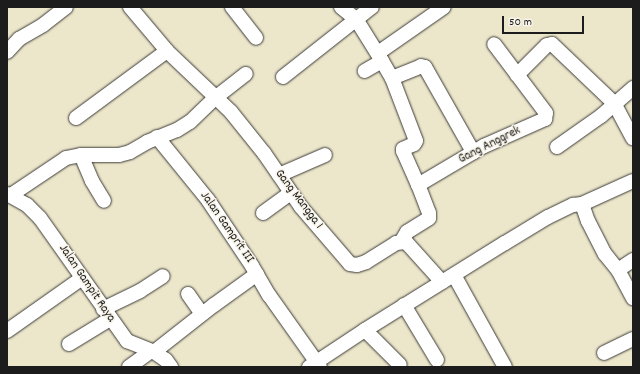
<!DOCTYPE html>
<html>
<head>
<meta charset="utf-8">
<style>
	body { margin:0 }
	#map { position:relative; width:640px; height:374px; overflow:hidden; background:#ece6cb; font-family:Dekko,sans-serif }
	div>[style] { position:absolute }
	.roads { filter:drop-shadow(0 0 1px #3b3a36) drop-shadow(0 0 1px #3b3a36) }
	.minor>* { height:14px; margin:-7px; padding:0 7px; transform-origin:7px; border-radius:7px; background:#fff }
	span { translate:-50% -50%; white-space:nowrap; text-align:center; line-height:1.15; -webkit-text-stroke:3px #f7f3e8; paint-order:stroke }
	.street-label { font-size:13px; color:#1c1c1c }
	.frame { position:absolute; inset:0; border:8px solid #1c1c1c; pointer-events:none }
	.scale { position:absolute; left:502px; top:16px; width:82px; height:18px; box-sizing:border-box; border:2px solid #1c1c1c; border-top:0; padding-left:5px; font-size:12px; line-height:14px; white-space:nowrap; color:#1c1c1c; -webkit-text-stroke:3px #f7f3e8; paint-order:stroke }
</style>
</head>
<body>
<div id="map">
	<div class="roads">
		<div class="minor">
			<div style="left:130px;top:7px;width:57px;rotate:49.9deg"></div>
			<div style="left:167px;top:51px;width:88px;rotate:43.6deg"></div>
			<div style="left:231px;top:112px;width:53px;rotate:51.2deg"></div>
			<div style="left:264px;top:153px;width:65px;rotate:55.6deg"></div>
			<div style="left:301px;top:207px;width:75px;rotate:49.3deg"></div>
			<div style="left:350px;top:264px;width:7px;rotate:8deg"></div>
			<div style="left:357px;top:265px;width:9px;rotate:-18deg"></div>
			<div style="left:366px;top:262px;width:36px;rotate:-32deg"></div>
			<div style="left:396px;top:243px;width:10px;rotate:-6deg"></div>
			<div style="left:406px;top:242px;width:54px;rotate:48deg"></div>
			<div style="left:232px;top:7px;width:39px;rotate:52deg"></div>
			<div style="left:341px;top:7px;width:19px;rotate:39deg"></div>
			<div style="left:356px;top:19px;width:49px;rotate:58.2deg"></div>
			<div style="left:382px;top:61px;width:20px;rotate:150deg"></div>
			<div style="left:7px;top:52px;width:18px;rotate:-47deg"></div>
			<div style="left:19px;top:39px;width:28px;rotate:-30deg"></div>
			<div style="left:43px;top:25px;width:29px;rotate:-38deg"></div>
			<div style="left:378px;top:53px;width:80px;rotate:-34.9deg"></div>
			<div style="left:382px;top:61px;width:20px;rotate:60deg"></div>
			<div style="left:392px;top:78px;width:67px;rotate:69.1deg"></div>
			<div style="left:416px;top:141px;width:4px;rotate:124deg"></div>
			<div style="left:414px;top:144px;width:12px;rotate:156deg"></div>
			<div style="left:403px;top:149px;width:2px;rotate:90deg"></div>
			<div style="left:403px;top:151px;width:37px;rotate:66deg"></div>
			<div style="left:517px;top:75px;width:42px;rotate:-45deg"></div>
			<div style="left:547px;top:45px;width:5px;rotate:-11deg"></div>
			<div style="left:552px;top:44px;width:86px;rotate:43.6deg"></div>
			<div style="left:614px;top:103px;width:40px;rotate:62deg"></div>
			<div style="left:283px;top:77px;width:113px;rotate:-38.2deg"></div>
			<div style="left:392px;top:78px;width:31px;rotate:-22deg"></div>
			<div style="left:421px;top:66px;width:4px;rotate:14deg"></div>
			<div style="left:425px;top:67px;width:98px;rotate:60.5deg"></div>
			<div style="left:76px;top:118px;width:113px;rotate:-36.4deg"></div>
			<div style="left:157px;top:137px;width:81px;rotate:51deg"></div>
			<div style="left:208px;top:200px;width:79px;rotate:56.3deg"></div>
			<div style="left:252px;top:266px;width:34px;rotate:60deg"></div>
			<div style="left:269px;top:295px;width:88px;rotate:54.7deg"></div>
			<div style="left:557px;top:147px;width:54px;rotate:-35.2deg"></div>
			<div style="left:601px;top:116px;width:43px;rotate:-41.2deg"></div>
			<div style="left:81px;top:155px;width:28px;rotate:67deg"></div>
			<div style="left:92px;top:181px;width:23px;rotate:59deg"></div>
			<div style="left:279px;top:175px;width:50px;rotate:-23.5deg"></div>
			<div style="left:7px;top:194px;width:23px;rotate:29deg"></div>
			<div style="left:27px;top:205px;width:18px;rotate:45deg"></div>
			<div style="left:40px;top:218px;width:151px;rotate:54.7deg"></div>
			<div style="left:127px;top:341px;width:29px;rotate:22deg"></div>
			<div style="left:154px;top:352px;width:14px;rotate:34deg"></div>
			<div style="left:166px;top:360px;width:9px;rotate:54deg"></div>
			<div style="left:11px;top:195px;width:66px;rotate:-33.9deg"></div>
			<div style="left:66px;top:158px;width:15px;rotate:-11deg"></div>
			<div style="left:81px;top:155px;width:38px"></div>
			<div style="left:119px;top:155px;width:11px;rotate:-15deg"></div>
			<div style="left:130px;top:152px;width:20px;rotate:-30deg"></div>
			<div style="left:147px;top:142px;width:32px;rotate:-22deg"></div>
			<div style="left:177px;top:130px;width:15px;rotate:-32deg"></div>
			<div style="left:190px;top:122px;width:35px;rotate:-44deg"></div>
			<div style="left:215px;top:98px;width:39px;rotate:-38deg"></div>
			<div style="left:582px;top:204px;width:56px;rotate:-24.3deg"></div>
			<div style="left:263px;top:213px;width:34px;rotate:-36deg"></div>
			<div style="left:401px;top:242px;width:12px;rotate:-59deg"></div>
			<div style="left:407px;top:232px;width:26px;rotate:-32deg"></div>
			<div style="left:429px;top:218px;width:5px;rotate:-90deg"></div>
			<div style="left:429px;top:213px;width:30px;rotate:-111deg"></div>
			<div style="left:418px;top:185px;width:77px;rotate:-30.6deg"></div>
			<div style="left:484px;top:146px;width:67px;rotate:-23.9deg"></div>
			<div style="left:545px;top:119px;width:6px;rotate:-81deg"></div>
			<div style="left:546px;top:113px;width:86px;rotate:-127deg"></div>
			<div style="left:618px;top:270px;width:32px;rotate:62deg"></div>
			<div style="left:454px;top:275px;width:105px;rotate:61deg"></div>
			<div style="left:188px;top:294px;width:24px;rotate:55deg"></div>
			<div style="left:404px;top:305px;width:64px;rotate:59deg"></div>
			<div style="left:103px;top:309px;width:41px;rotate:-25.9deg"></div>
			<div style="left:140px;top:291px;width:27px;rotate:-33deg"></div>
			<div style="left:365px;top:330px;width:49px;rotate:45deg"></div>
			<div style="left:7px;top:331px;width:92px;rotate:-35.2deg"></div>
			<div style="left:69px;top:344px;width:48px;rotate:-31.4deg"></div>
			<div style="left:154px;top:352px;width:76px;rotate:-38.1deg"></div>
			<div style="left:214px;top:305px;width:53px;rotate:-35.8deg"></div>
			<div style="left:604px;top:353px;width:32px;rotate:-26deg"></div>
			<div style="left:129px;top:367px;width:27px;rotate:-36deg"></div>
			<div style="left:309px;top:367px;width:67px;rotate:-33.5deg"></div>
			<div style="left:365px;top:330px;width:165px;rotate:-31.9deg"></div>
			<div style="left:505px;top:243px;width:50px;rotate:-31.2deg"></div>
			<div style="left:548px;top:217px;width:28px;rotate:-26deg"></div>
			<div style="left:573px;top:205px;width:9px;rotate:-6deg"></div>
			<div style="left:582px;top:204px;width:18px;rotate:71deg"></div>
			<div style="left:588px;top:221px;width:37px;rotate:63deg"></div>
			<div style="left:605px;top:254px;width:21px;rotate:51deg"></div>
			<div style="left:618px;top:270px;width:18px;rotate:-34deg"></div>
		</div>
	</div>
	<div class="street-label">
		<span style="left:490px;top:146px;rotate:-27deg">Gang Anggrek</span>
		<span style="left:298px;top:200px;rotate:53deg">Gang Mangga 1</span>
		<span style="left:226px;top:228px;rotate:55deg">Jalan Gamprit III</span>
		<span style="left:86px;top:284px;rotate:56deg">Jalan Gampit Raya</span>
	</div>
	<div class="frame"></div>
	<div class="scale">50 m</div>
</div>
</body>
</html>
